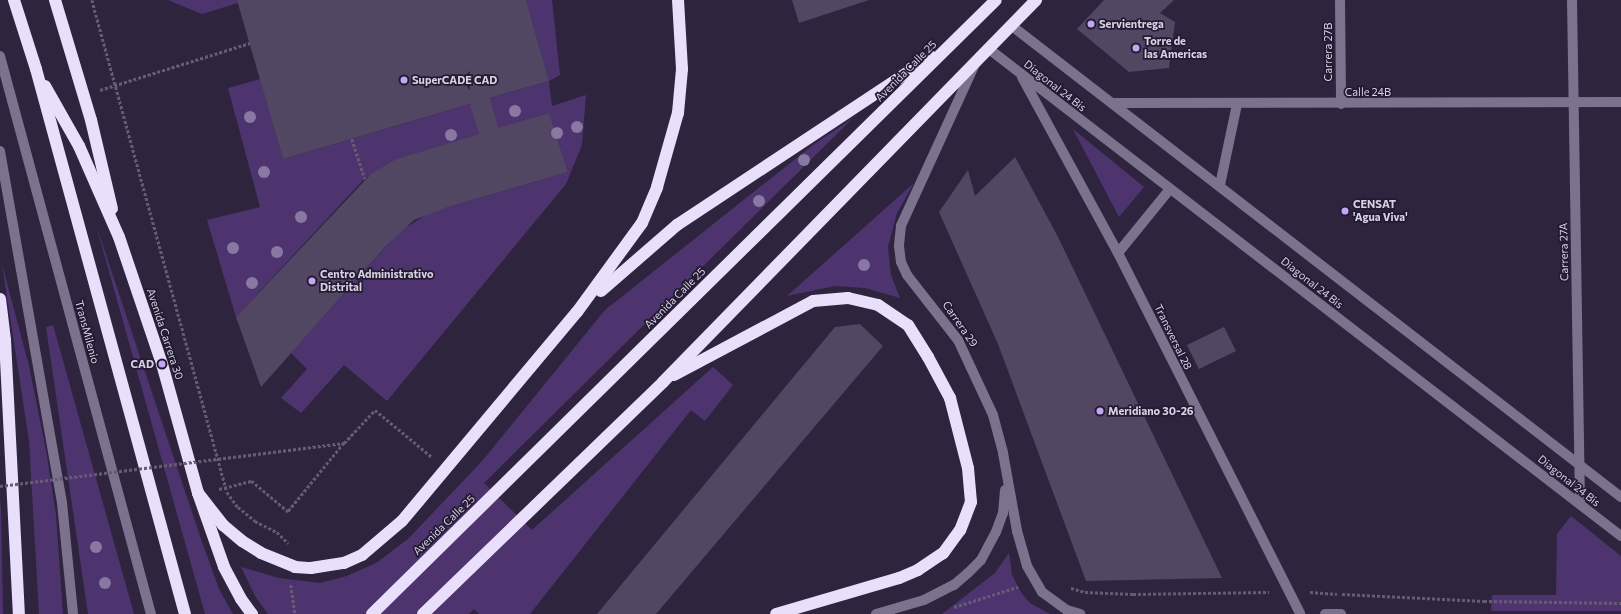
<!DOCTYPE html>
<html>
<head>
<meta charset="utf-8">
<style>
	body { margin:0 }
	#map { position:relative; width:1621px; height:614px; overflow:hidden; background:#2e243e; font-family:Commissioner,sans-serif }
	div>[style] { position:absolute }
	.green>* { inset:0; background:#4d346f }
	.building>* { inset:0; background:#524763 }
	.path>* { height:2.5px; margin-top:-1.25px; transform-origin:0; background:repeating-linear-gradient(90deg,#655c73 0 3px,transparent 0 5px) }
	.minor>* { height:10px; margin:-5px; padding:0 5px; transform-origin:5px; border-radius:5px; background:#7c728e }
	.highway>* { height:12px; margin:-6px; padding:0 6px; transform-origin:6px; border-radius:6px; background:#e9dffb }
	.path-bridge>* { height:2.5px; margin-top:-1.25px; transform-origin:0; background:repeating-linear-gradient(90deg,#655c73 0 3px,transparent 0 5px) }
	.trees>* { width:12px; height:12px; margin:-6px; border-radius:50%; background:#8878a2 }
	.dots>* { width:11px; height:11px; translate:-50% -50%; box-sizing:border-box; border:2px solid #241a33; border-radius:50% }
	span { translate:-50% -50%; white-space:nowrap; text-align:center; line-height:1.15; -webkit-text-stroke:3.5px #241a33; paint-order:stroke }
	.poi-label { font-size:11px; color:#d7d1e2; font-weight:700 }
	.left { translate:0 -50%; text-align:left }
	.right { translate:-100% -50%; text-align:right }
	.street-label { font-size:11px; color:#d7d1e2 }
</style>
</head>
<body>
<div id="map">
	<div class="green">
		<div style="clip-path:polygon(168px 0,237px 0,238px 3px,202px 14px)"></div>
		<div style="clip-path:polygon(526px 0,552px 0,560px 75px,549px 81px,552px 106px,586px 95px,582px 145px,566px 184px,387px 401px,344px 365px,301px 413px,281px 398px,307px 369px,291px 353px,400px 231px,431px 212px,568px 172px,549px 113px,396px 159px,364px 179px,236px 317px,207px 220px,260px 207px,228px 88px,260px 79px,283px 159px,549px 81px)"></div>
		<div style="clip-path:polygon(853px 118px,484px 483px,532px 530px,713px 367px,733px 385px,705px 421px,691px 410px,530px 614px,479px 614px,474px 609px,469px 614px,268px 614px,255px 596px,241px 567px,279px 578px,320px 583px,347px 576px,376px 563px,408px 539px,483px 460px,605px 310px,813px 145px)"></div>
		<div style="clip-path:polygon(1073px 129px,1144px 187px,1119px 217px)"></div>
		<div style="clip-path:polygon(914px 183px,897px 213px,888px 247px,891px 275px,900px 298px,865px 288px,835px 286px,787px 296px)"></div>
		<div style="clip-path:polygon(96px 225px,201px 539px,219px 589px,233px 614px,205px 614px)"></div>
		<div style="clip-path:polygon(2px 264px,29px 366px,46px 450px,56px 515px,63px 614px,39px 614px,29px 441px)"></div>
		<div style="clip-path:polygon(53px 325px,134px 614px,88px 614px,46px 327px)"></div>
		<div style="clip-path:polygon(0 499px,1px 509px,3px 614px,0 614px)"></div>
		<div style="clip-path:polygon(1571px 516px,1621px 556px,1621px 611px,1491px 611px,1492px 595px,1556px 595px,1557px 534px)"></div>
		<div style="clip-path:polygon(1009px 553px,1012px 575px,1022px 594px,1030px 603px,1050px 614px,942px 614px,995px 573px)"></div>
	</div>
	<div class="building">
		<div style="clip-path:polygon(237px 0,526px 0,549px 81px,490px 98px,498px 128px,549px 113px,568px 172px,448px 207px,414px 220px,387px 245px,261px 387px,236px 317px,371px 174px,396px 159px,479px 134px,470px 104px,283px 159px)"></div>
		<div style="clip-path:polygon(792px 0,869px 0,799px 23px)"></div>
		<div style="clip-path:polygon(1104px 0,1174px 0,1160px 13px,1175px 22px,1169px 68px,1129px 72px,1077px 29px)"></div>
		<div style="clip-path:polygon(1015px 157px,1058px 237px,1222px 578px,1086px 581px,998px 344px,939px 212px,968px 170px,975px 196px)"></div>
		<div style="clip-path:polygon(860px 324px,883px 346px,656px 614px,597px 614px,835px 327px)"></div>
		<div style="clip-path:polygon(1224px 327px,1236px 351px,1199px 369px,1187px 345px)"></div>
	</div>
	<div class="path">
		<div style="left:92px;top:0;width:510px;rotate:74.66deg"></div>
		<div style="left:227px;top:492px;width:19px;rotate:54deg"></div>
		<div style="left:238px;top:507px;width:22px;rotate:39deg"></div>
		<div style="left:255px;top:521px;width:25px;rotate:27deg"></div>
		<div style="left:277px;top:532px;width:16px;rotate:45deg"></div>
		<div style="left:100px;top:90px;width:157px;rotate:-17.4deg"></div>
		<div style="left:352px;top:139px;width:42px;rotate:72deg"></div>
		<div style="left:344px;top:443px;width:45px;rotate:-46.8deg"></div>
		<div style="left:375px;top:410px;width:74px;rotate:39.5deg"></div>
		<div style="left:219px;top:489px;width:33px;rotate:-14deg"></div>
		<div style="left:291px;top:585px;width:29px;rotate:82deg"></div>
		<div style="left:1071px;top:588px;width:15px;rotate:16deg"></div>
		<div style="left:1085px;top:592px;width:48px;rotate:2.4deg"></div>
		<div style="left:1133px;top:594px;width:136px;rotate:-0.8deg"></div>
		<div style="left:1310px;top:592px;width:27px;rotate:4deg"></div>
		<div style="left:1342px;top:594px;width:142px;rotate:2.8deg"></div>
		<div style="left:1484px;top:601px;width:137px;rotate:0.8deg"></div>
		<div style="left:954px;top:607px;width:67px;rotate:-17.4deg"></div>
	</div>
	<div class="minor">
		<div style="left:1340px;top:0;width:104px;rotate:89.4deg"></div>
		<div style="left:1572px;top:0;width:504px;rotate:89.09deg"></div>
		<div style="left:1012px;top:26px;width:770px;rotate:37.72deg"></div>
		<div style="left:989px;top:49px;width:798px;rotate:37.62deg"></div>
		<div style="left:0;top:56px;width:578px;rotate:74.86deg"></div>
		<div style="left:975px;top:64px;width:178px;rotate:114.6deg"></div>
		<div style="left:901px;top:226px;width:20px;rotate:96deg"></div>
		<div style="left:899px;top:246px;width:16px;rotate:83deg"></div>
		<div style="left:901px;top:262px;width:14px;rotate:65deg"></div>
		<div style="left:907px;top:275px;width:83px;rotate:51.9deg"></div>
		<div style="left:958px;top:340px;width:83px;rotate:65deg"></div>
		<div style="left:993px;top:415px;width:39px;rotate:75deg"></div>
		<div style="left:1003px;top:453px;width:79px;rotate:79.8deg"></div>
		<div style="left:1017px;top:531px;width:36px;rotate:74deg"></div>
		<div style="left:1027px;top:566px;width:30px;rotate:60deg"></div>
		<div style="left:1042px;top:592px;width:31px;rotate:36deg"></div>
		<div style="left:1067px;top:610px;width:14px;rotate:17deg"></div>
		<div style="left:1022px;top:77px;width:200px;rotate:61.4deg"></div>
		<div style="left:1118px;top:253px;width:404px;rotate:63.2deg"></div>
		<div style="left:1114px;top:103px;width:507px;rotate:-0.11deg"></div>
		<div style="left:0;top:151px;width:357px;rotate:80deg"></div>
		<div style="left:62px;top:503px;width:112px;rotate:84.3deg"></div>
		<div style="left:1220px;top:185px;width:83px;rotate:-78.1deg"></div>
		<div style="left:1118px;top:253px;width:82px;rotate:-50.9deg"></div>
		<div style="left:876px;top:614px;width:50px;rotate:-16.3deg"></div>
		<div style="left:924px;top:600px;width:34px;rotate:-27deg"></div>
		<div style="left:954px;top:585px;width:18px;rotate:-41deg"></div>
		<div style="left:968px;top:573px;width:18px;rotate:-45deg"></div>
		<div style="left:981px;top:560px;width:32px;rotate:-62deg"></div>
		<div style="left:996px;top:532px;width:20px;rotate:-70deg"></div>
		<div style="left:1003px;top:513px;width:23px;rotate:-85deg"></div>
		<div style="left:1325px;top:614px;width:16px"></div>
	</div>
	<div class="highway">
		<div style="left:14px;top:0;width:72px;rotate:72.3deg"></div>
		<div style="left:36px;top:69px;width:565px;rotate:74.71deg"></div>
		<div style="left:55px;top:0;width:125px;rotate:73.3deg"></div>
		<div style="left:91px;top:120px;width:91px;rotate:76.7deg"></div>
		<div style="left:45px;top:86px;width:69px;rotate:60.5deg"></div>
		<div style="left:79px;top:146px;width:99px;rotate:66.3deg"></div>
		<div style="left:119px;top:237px;width:134px;rotate:71.3deg"></div>
		<div style="left:162px;top:364px;width:134px;rotate:74.4deg"></div>
		<div style="left:198px;top:493px;width:78px;rotate:70.6deg"></div>
		<div style="left:224px;top:567px;width:36px;rotate:62deg"></div>
		<div style="left:241px;top:599px;width:19px;rotate:54deg"></div>
		<div style="left:601px;top:291px;width:101px;rotate:-41deg"></div>
		<div style="left:677px;top:225px;width:305px;rotate:-33.5deg"></div>
		<div style="left:0;top:299px;width:41px;rotate:83deg"></div>
		<div style="left:5px;top:340px;width:274px;rotate:87.1deg"></div>
		<div style="left:674px;top:375px;width:157px;rotate:-28deg"></div>
		<div style="left:813px;top:301px;width:35px;rotate:-5deg"></div>
		<div style="left:848px;top:298px;width:31px;rotate:13deg"></div>
		<div style="left:878px;top:305px;width:36px;rotate:34deg"></div>
		<div style="left:908px;top:325px;width:38px;rotate:58deg"></div>
		<div style="left:928px;top:357px;width:47px;rotate:61.8deg"></div>
		<div style="left:950px;top:398px;width:72px;rotate:75.6deg"></div>
		<div style="left:968px;top:468px;width:34px;rotate:85deg"></div>
		<div style="left:971px;top:502px;width:30px;rotate:111deg"></div>
		<div style="left:960px;top:530px;width:29px;rotate:126deg"></div>
		<div style="left:943px;top:553px;width:30px;rotate:146deg"></div>
		<div style="left:918px;top:570px;width:21px;rotate:157deg"></div>
		<div style="left:899px;top:578px;width:128px;rotate:163.7deg"></div>
		<div style="left:198px;top:493px;width:41px;rotate:52deg"></div>
		<div style="left:223px;top:525px;width:25px;rotate:40deg"></div>
		<div style="left:242px;top:541px;width:22px;rotate:32deg"></div>
		<div style="left:261px;top:553px;width:37px;rotate:22deg"></div>
		<div style="left:295px;top:567px;width:16px;rotate:4deg"></div>
		<div style="left:311px;top:568px;width:33px;rotate:-9deg"></div>
		<div style="left:344px;top:563px;width:20px;rotate:-24deg"></div>
		<div style="left:362px;top:555px;width:52px;rotate:-40.4deg"></div>
		<div style="left:402px;top:521px;width:273px;rotate:-50.1deg"></div>
		<div style="left:577px;top:312px;width:110px;rotate:-53.9deg"></div>
		<div style="left:642px;top:223px;width:39px;rotate:-67deg"></div>
		<div style="left:657px;top:187px;width:77px;rotate:-74.2deg"></div>
		<div style="left:678px;top:113px;width:44px;rotate:-84.8deg"></div>
		<div style="left:682px;top:69px;width:69px;rotate:-93.3deg"></div>
		<div style="left:372px;top:614px;width:875px;rotate:-44.54deg"></div>
		<div style="left:423px;top:614px;width:334px;rotate:-44deg"></div>
		<div style="left:663px;top:382px;width:534px;rotate:-45.68deg"></div>
	</div>
	<div class="path-bridge">
		<div style="left:0;top:486px;width:347px;rotate:-7.1deg"></div>
		<div style="left:344px;top:443px;width:89px;rotate:129.1deg"></div>
		<div style="left:288px;top:512px;width:48px;rotate:-140deg"></div>
	</div>
	<div class="trees">
		<div style="left:515px;top:111px"></div>
		<div style="left:250px;top:117px"></div>
		<div style="left:577px;top:127px"></div>
		<div style="left:557px;top:133px"></div>
		<div style="left:451px;top:135px"></div>
		<div style="left:804px;top:160px"></div>
		<div style="left:264px;top:172px"></div>
		<div style="left:759px;top:201px"></div>
		<div style="left:301px;top:217px"></div>
		<div style="left:233px;top:248px"></div>
		<div style="left:277px;top:252px"></div>
		<div style="left:864px;top:265px"></div>
		<div style="left:252px;top:283px"></div>
		<div style="left:96px;top:547px"></div>
		<div style="left:105px;top:583px"></div>
	</div>
	<div class="dots">
		<div style="left:1091px;top:24px;background:#c4a7f1"></div>
		<div style="left:1136px;top:48px;background:#c4a7f1"></div>
		<div style="left:404px;top:80px;background:#c4a7f1"></div>
		<div style="left:1345px;top:211px;background:#c4a7f1"></div>
		<div style="left:312px;top:281px;background:#c4a7f1"></div>
		<div style="left:162px;top:364px;background:#c4a7f1"></div>
		<div style="left:1100px;top:411px;background:#c4a7f1"></div>
	</div>
	<div class="poi-label">
		<span class="left" style="left:1099px;top:24px">Servientrega</span>
		<span class="left" style="left:1144px;top:48px">Torre de<br>las Americas</span>
		<span class="left" style="left:412px;top:80px">SuperCADE CAD</span>
		<span class="left" style="left:1353px;top:211px">CENSAT<br>'Agua Viva'</span>
		<span class="left" style="left:320px;top:281px">Centro Administrativo<br>Distrital</span>
		<span class="right" style="left:154px;top:364px">CAD</span>
		<span class="left" style="left:1108px;top:411px">Meridiano 30-26</span>
	</div>
	<div class="street-label">
		<span style="left:1328px;top:52px;rotate:-90deg">Carrera 27B</span>
		<span style="left:906px;top:71px;rotate:-45deg">Avenida Calle 25</span>
		<span style="left:1055px;top:86px;rotate:38deg">Diagonal 24 Bis</span>
		<span style="left:1368px;top:92px">Calle 24B</span>
		<span style="left:1564px;top:252px;rotate:-91deg">Carrera 27A</span>
		<span style="left:1312px;top:283px;rotate:38deg">Diagonal 24 Bis</span>
		<span style="left:675px;top:298px;rotate:-45deg">Avenida Calle 25</span>
		<span style="left:960px;top:324px;rotate:55deg">Carrera 29</span>
		<span style="left:87px;top:332px;rotate:75deg">TransMilenio</span>
		<span style="left:165px;top:334px;rotate:72deg">Avenida Carrera 30</span>
		<span style="left:1173px;top:337px;rotate:64deg">Transversal 28</span>
		<span style="left:1569px;top:481px;rotate:38deg">Diagonal 24 Bis</span>
		<span style="left:444px;top:525px;rotate:-44deg">Avenida Calle 25</span>
	</div>
</div>
</body>
</html>
